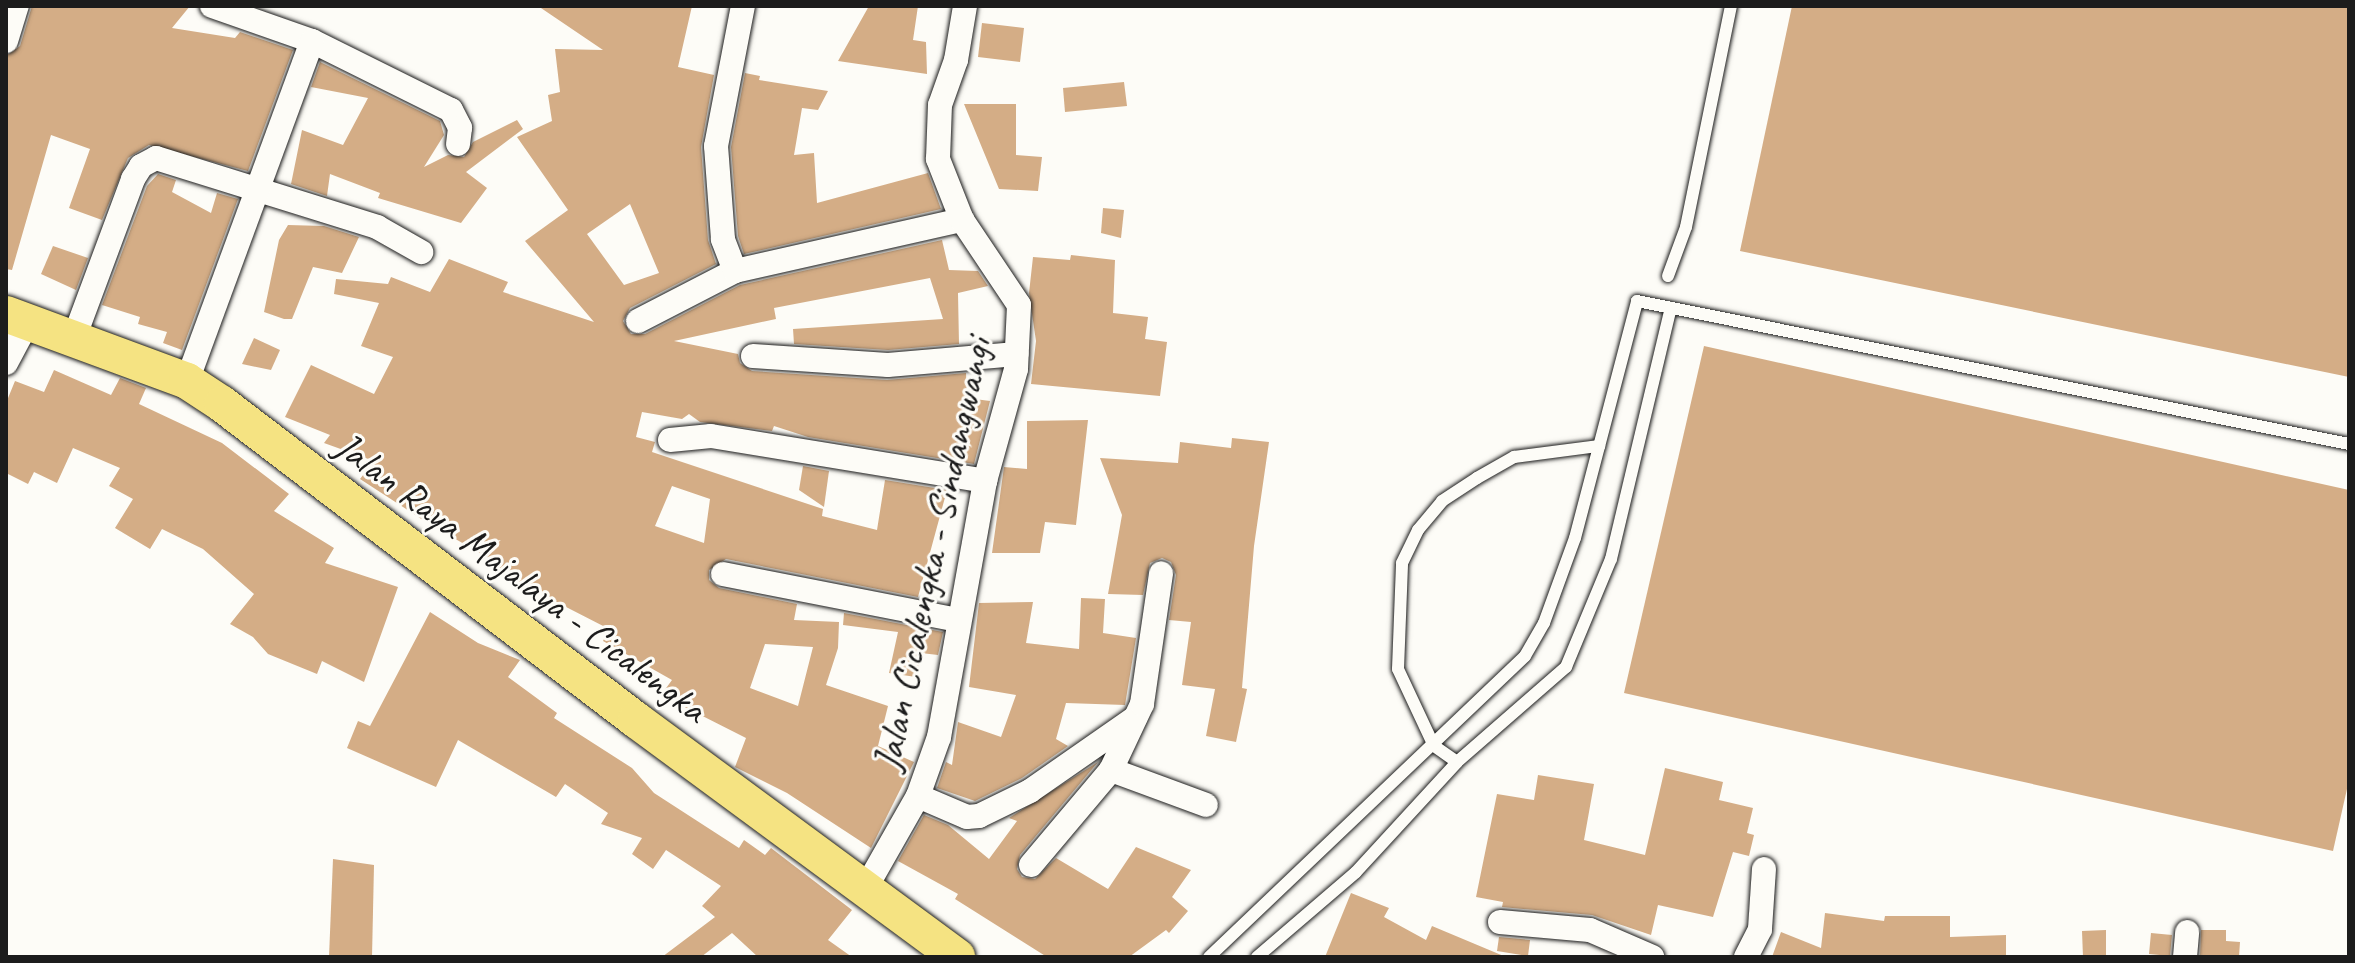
<!DOCTYPE html>
<html>
<head>
<meta charset="utf-8">
<style>
	body { margin:0 }
	#map { position:relative; width:2355px; height:963px; overflow:hidden; background:#fdfcf7; font-family:Caveat,sans-serif }
	div>[style] { position:absolute }
	.building>* { inset:0; background:#d4ad86 }
	.roads { filter:drop-shadow(0 0 2px #1c1c1c) drop-shadow(0 0 2px #1c1c1c) }
	.lane>* { height:12px; margin:-6px; padding:0 6px; transform-origin:6px; border-radius:6px; background:#fdfcf7 }
	.street>* { height:24px; margin:-12px; padding:0 12px; transform-origin:12px; border-radius:12px; background:#fdfcf7 }
	.primary>* { height:36px; margin:-18px; padding:0 18px; transform-origin:18px; border-radius:18px; background:#f5e382 }
	span { translate:-50% -50%; white-space:nowrap; text-align:center; line-height:1.15; -webkit-text-stroke:6px #fdfcf7; paint-order:stroke }
	.street-label { font-size:40px; color:#1c1c1c }
	.frame { position:absolute; inset:0; border:8px solid #1c1c1c; pointer-events:none }
</style>
</head>
<body>
<div id="map">
	<div class="building">
		<div style="clip-path:polygon(32px 6px,190px 6px,172px 28px,235px 38px,240px 32px,293px 50px,248px 171px,149px 145px,128px 158px,102px 220px,69px 208px,90px 149px,51px 135px,12px 270px,6px 269px,6px 56px,20px 46px)"></div>
		<div style="clip-path:polygon(evenodd,538px 6px,692px 6px,678px 67px,714px 75px,701px 147px,708px 240px,716px 264px,630px 308px,623px 321px,631px 334px,645px 334px,740px 285px,942px 240px,949px 270px,978px 271px,988px 286px,958px 293px,959px 344px,888px 350px,794px 344px,793px 329px,943px 319px,930px 278px,774px 308px,776px 319px,674px 341px,738px 354px,740px 363px,752px 371px,887px 380px,966px 373px,967px 398px,990px 401px,974px 464px,808px 437px,774px 426px,772px 431px,700px 422px,689px 414px,682px 419px,642px 412px,636px 437px,655px 442px,652px 452px,823px 509px,822px 516px,877px 530px,885px 480px,947px 490px,918px 597px,726px 559px,709px 570px,709px 580px,719px 588px,797px 604px,794px 620px,839px 622px,838px 648px,826px 685px,888px 706px,878px 746px,914px 762px,871px 848px,787px 793px,735px 767px,746px 738px,661px 695px,672px 680px,603px 641px,609px 629px,486px 566px,490px 559px,452px 537px,456px 532px,423px 520px,360px 479px,374px 461px,324px 443px,330px 435px,285px 417px,311px 365px,374px 394px,393px 357px,361px 346px,379px 303px,334px 294px,336px 279px,388px 284px,391px 277px,430px 292px,449px 259px,508px 282px,503px 292px,594px 322px,525px 241px,568px 210px,517px 137px,552px 121px,548px 95px,560px 92px,555px 49px,603px 50px,538px 6px,630px 204px,659px 273px,624px 285px,587px 234px,630px 204px,538px 6px,672px 486px,710px 499px,704px 543px,655px 526px,672px 486px,538px 6px,765px 644px,813px 647px,798px 706px,750px 688px,765px 644px)"></div>
		<div style="clip-path:polygon(869px 6px,918px 6px,913px 40px,926px 42px,927px 74px,838px 61px)"></div>
		<div style="clip-path:polygon(1792px 6px,2349px 6px,2349px 377px,1740px 251px)"></div>
		<div style="clip-path:polygon(982px 23px,1024px 28px,1020px 62px,978px 57px)"></div>
		<div style="clip-path:polygon(320px 62px,440px 121px,444px 135px,424px 167px,448px 155px,464px 157px,473px 142px,517px 120px,523px 129px,466px 172px,487px 188px,461px 223px,378px 198px,380px 193px,330px 174px,327px 196px,291px 184px,302px 130px,343px 145px,368px 98px,311px 87px)"></div>
		<div style="clip-path:polygon(745px 73px,760px 76px,759px 80px,828px 91px,818px 110px,802px 108px,794px 155px,814px 153px,817px 203px,928px 173px,941px 209px,744px 254px,738px 236px,731px 147px)"></div>
		<div style="clip-path:polygon(1124px 82px,1127px 106px,1065px 112px,1063px 88px)"></div>
		<div style="clip-path:polygon(964px 104px,1016px 104px,1016px 155px,1042px 157px,1038px 191px,999px 189px)"></div>
		<div style="clip-path:polygon(158px 174px,176px 180px,172px 192px,211px 213px,217px 193px,238px 199px,182px 350px,163px 343px,167px 332px,138px 324px,140px 317px,102px 305px,147px 186px)"></div>
		<div style="clip-path:polygon(1103px 208px,1124px 210px,1121px 238px,1101px 233px)"></div>
		<div style="clip-path:polygon(288px 225px,324px 226px,359px 237px,342px 273px,313px 267px,292px 319px,284px 319px,264px 312px,279px 240px)"></div>
		<div style="clip-path:polygon(53px 246px,88px 258px,76px 290px,41px 274px)"></div>
		<div style="clip-path:polygon(1071px 255px,1115px 260px,1113px 313px,1148px 317px,1145px 339px,1167px 342px,1160px 396px,1031px 384px,1036px 341px,1029px 293px,1033px 257px,1070px 260px)"></div>
		<div style="clip-path:polygon(254px 338px,280px 350px,271px 370px,242px 364px)"></div>
		<div style="clip-path:polygon(1704px 346px,2349px 490px,2349px 780px,2333px 851px,1624px 693px)"></div>
		<div style="clip-path:polygon(54px 370px,111px 395px,120px 378px,146px 388px,139px 404px,222px 443px,289px 494px,274px 511px,334px 548px,325px 563px,398px 587px,364px 682px,322px 661px,317px 674px,268px 654px,253px 637px,230px 624px,254px 594px,203px 549px,162px 529px,150px 549px,115px 528px,133px 499px,109px 486px,120px 468px,73px 448px,57px 483px,34px 472px,28px 484px,6px 473px,6px 403px,15px 381px,44px 392px)"></div>
		<div style="clip-path:polygon(1088px 420px,1076px 525px,1045px 522px,1040px 553px,992px 553px,1004px 467px,1027px 469px,1027px 421px)"></div>
		<div style="clip-path:polygon(1232px 438px,1269px 442px,1254px 546px,1242px 688px,1247px 689px,1236px 742px,1206px 736px,1215px 689px,1182px 685px,1191px 622px,1169px 620px,1176px 575px,1171px 562px,1162px 558px,1150px 563px,1143px 595px,1108px 594px,1122px 515px,1100px 458px,1178px 463px,1180px 442px,1231px 448px)"></div>
		<div style="clip-path:polygon(803px 466px,829px 471px,824px 507px,799px 490px)"></div>
		<div style="clip-path:polygon(1081px 598px,1105px 599px,1103px 633px,1136px 638px,1125px 705px,1066px 703px,1056px 739px,1068px 746px,1022px 778px,975px 801px,937px 788px,946px 762px,952px 765px,958px 722px,1001px 737px,1016px 695px,969px 687px,979px 603px,1033px 602px,1026px 643px,1079px 649px)"></div>
		<div style="clip-path:polygon(430px 612px,478px 643px,520px 660px,508px 677px,557px 713px,554px 718px,632px 768px,654px 793px,739px 848px,744px 840px,765px 855px,771px 848px,852px 910px,828px 940px,852px 957px,758px 957px,732px 933px,701px 957px,662px 957px,715px 917px,702px 906px,721px 886px,666px 850px,653px 869px,632px 854px,642px 838px,601px 824px,608px 813px,565px 784px,556px 797px,458px 740px,436px 787px,347px 748px,358px 721px,370px 726px)"></div>
		<div style="clip-path:polygon(844px 613px,943px 632px,938px 655px,921px 653px,916px 677px,889px 673px,898px 632px,843px 625px)"></div>
		<div style="clip-path:polygon(1098px 762px,1020px 855px,1017px 869px,1022px 877px,1035px 879px,1056px 858px,1108px 889px,1136px 847px,1191px 870px,1172px 897px,1188px 911px,1169px 933px,1166px 930px,1129px 957px,1047px 957px,955px 899px,958px 894px,898px 861px,924px 815px,948px 825px,989px 859px,1017px 821px,1009px 818px)"></div>
		<div style="clip-path:polygon(1665px 768px,1723px 782px,1719px 800px,1753px 808px,1747px 833px,1754px 835px,1749px 856px,1733px 852px,1713px 917px,1658px 905px,1651px 935px,1592px 915px,1502px 907px,1503px 902px,1476px 897px,1497px 794px,1534px 800px,1538px 775px,1594px 784px,1584px 840px,1645px 855px)"></div>
		<div style="clip-path:polygon(333px 859px,374px 865px,372px 957px,329px 957px)"></div>
		<div style="clip-path:polygon(1351px 893px,1389px 908px,1384px 917px,1426px 940px,1432px 926px,1506px 957px,1325px 957px)"></div>
		<div style="clip-path:polygon(1825px 913px,1884px 921px,1885px 916px,1950px 916px,1950px 937px,2006px 935px,2006px 957px,1772px 957px,1781px 932px,1821px 948px)"></div>
		<div style="clip-path:polygon(2106px 930px,2106px 957px,2083px 957px,2082px 931px)"></div>
		<div style="clip-path:polygon(2201px 930px,2226px 930px,2226px 941px,2240px 942px,2239px 957px,2200px 957px)"></div>
		<div style="clip-path:polygon(2151px 933px,2172px 935px,2170px 956px,2149px 954px)"></div>
		<div style="clip-path:polygon(1499px 937px,1530px 940px,1528px 956px,1497px 951px)"></div>
	</div>
	<div class="roads">
		<div class="lane">
			<div style="left:1668px;top:276px;width:52px;rotate:-69.8deg"></div>
			<div style="left:1686px;top:227px;width:226px;rotate:-78.5deg"></div>
			<div style="left:1457px;top:762px;width:28px;rotate:-145deg"></div>
			<div style="left:1434px;top:746px;width:85px;rotate:-115.1deg"></div>
			<div style="left:1398px;top:669px;width:106px;rotate:-87.8deg"></div>
			<div style="left:1402px;top:563px;width:37px;rotate:-64deg"></div>
			<div style="left:1418px;top:530px;width:38px;rotate:-50deg"></div>
			<div style="left:1442px;top:501px;width:42px;rotate:-33.3deg"></div>
			<div style="left:1477px;top:478px;width:43px;rotate:-29.6deg"></div>
			<div style="left:1514px;top:457px;width:86px;rotate:-7.4deg"></div>
			<div style="left:1209px;top:957px;width:436px;rotate:-43.6deg"></div>
			<div style="left:1525px;top:656px;width:38px;rotate:-60deg"></div>
			<div style="left:1544px;top:623px;width:90px;rotate:-70deg"></div>
			<div style="left:1575px;top:538px;width:245px;rotate:-75.3deg"></div>
			<div style="left:1637px;top:301px;width:726px;rotate:11.36deg"></div>
			<div style="left:1257px;top:957px;width:130px;rotate:-40.6deg"></div>
			<div style="left:1356px;top:872px;width:149px;rotate:-47.4deg"></div>
			<div style="left:1457px;top:762px;width:145px;rotate:-41.1deg"></div>
			<div style="left:1566px;top:667px;width:117px;rotate:-67.4deg"></div>
			<div style="left:1611px;top:559px;width:258px;rotate:-76.6deg"></div>
		</div>
		<div class="street">
			<div style="left:212px;top:6px;width:106px;rotate:19.3deg"></div>
			<div style="left:312px;top:41px;width:155px;rotate:26.4deg"></div>
			<div style="left:451px;top:110px;width:20px;rotate:63deg"></div>
			<div style="left:460px;top:128px;width:16px;rotate:97deg"></div>
			<div style="left:6px;top:41px;width:37px;rotate:-73deg"></div>
			<div style="left:735px;top:271px;width:34px;rotate:-111deg"></div>
			<div style="left:723px;top:239px;width:93px;rotate:-94.3deg"></div>
			<div style="left:716px;top:146px;width:143px;rotate:-79.1deg"></div>
			<div style="left:638px;top:321px;width:109px;rotate:-27.3deg"></div>
			<div style="left:735px;top:271px;width:233px;rotate:-12.7deg"></div>
			<div style="left:74px;top:338px;width:170px;rotate:-69.6deg"></div>
			<div style="left:133px;top:179px;width:15px;rotate:-58deg"></div>
			<div style="left:141px;top:166px;width:17px;rotate:-28deg"></div>
			<div style="left:156px;top:158px;width:232px;rotate:17.3deg"></div>
			<div style="left:377px;top:227px;width:51px;rotate:29.6deg"></div>
			<div style="left:753px;top:356px;width:135px;rotate:3.8deg"></div>
			<div style="left:888px;top:365px;width:129px;rotate:-4.9deg"></div>
			<div style="left:6px;top:363px;width:49px;rotate:-61.9deg"></div>
			<div style="left:187px;top:381px;width:362px;rotate:-69.8deg"></div>
			<div style="left:670px;top:440px;width:41px;rotate:-5.6deg"></div>
			<div style="left:711px;top:436px;width:278px;rotate:9.3deg"></div>
			<div style="left:723px;top:574px;width:239px;rotate:11.1deg"></div>
			<div style="left:1111px;top:770px;width:101px;rotate:20.2deg"></div>
			<div style="left:918px;top:796px;width:53px;rotate:23.2deg"></div>
			<div style="left:967px;top:817px;width:12px;rotate:-5deg"></div>
			<div style="left:979px;top:816px;width:57px;rotate:-26.1deg"></div>
			<div style="left:1030px;top:791px;width:128px;rotate:-34.8deg"></div>
			<div style="left:1031px;top:865px;width:124px;rotate:-49.9deg"></div>
			<div style="left:1111px;top:770px;width:73px;rotate:-64.8deg"></div>
			<div style="left:1142px;top:704px;width:132px;rotate:-81.7deg"></div>
			<div style="left:864px;top:891px;width:109px;rotate:-60.4deg"></div>
			<div style="left:918px;top:796px;width:63px;rotate:-70.4deg"></div>
			<div style="left:939px;top:737px;width:260px;rotate:-79.8deg"></div>
			<div style="left:985px;top:481px;width:116px;rotate:-74.5deg"></div>
			<div style="left:1016px;top:369px;width:64px;rotate:-87.3deg"></div>
			<div style="left:1019px;top:305px;width:102px;rotate:-123.8deg"></div>
			<div style="left:962px;top:220px;width:66px;rotate:-111.5deg"></div>
			<div style="left:938px;top:159px;width:54px;rotate:-87.9deg"></div>
			<div style="left:940px;top:105px;width:48px;rotate:-70.4deg"></div>
			<div style="left:956px;top:60px;width:55px;rotate:-80.5deg"></div>
			<div style="left:1500px;top:922px;width:90px;rotate:5.1deg"></div>
			<div style="left:1590px;top:930px;width:68px;rotate:23.5deg"></div>
			<div style="left:1746px;top:957px;width:31px;rotate:-63deg"></div>
			<div style="left:1760px;top:929px;width:60px;rotate:-86.2deg"></div>
			<div style="left:2185px;top:957px;width:25px;rotate:-85deg"></div>
		</div>
		<div class="primary">
			<div style="left:6px;top:314px;width:193px;rotate:20.3deg"></div>
			<div style="left:187px;top:381px;width:42px;rotate:33.3deg"></div>
			<div style="left:222px;top:404px;width:521px;rotate:37.35deg"></div>
			<div style="left:636px;top:720px;width:399px;rotate:36.4deg"></div>
		</div>
	</div>
	<div class="street-label">
		<span style="left:932px;top:554px;rotate:-78deg">Jalan Cicalengka - Sindangwangi</span>
		<span style="left:521px;top:577px;rotate:37deg">Jalan Raya Majalaya - Cicalengka</span>
	</div>
	<div class="frame"></div>
</div>
</body>
</html>
